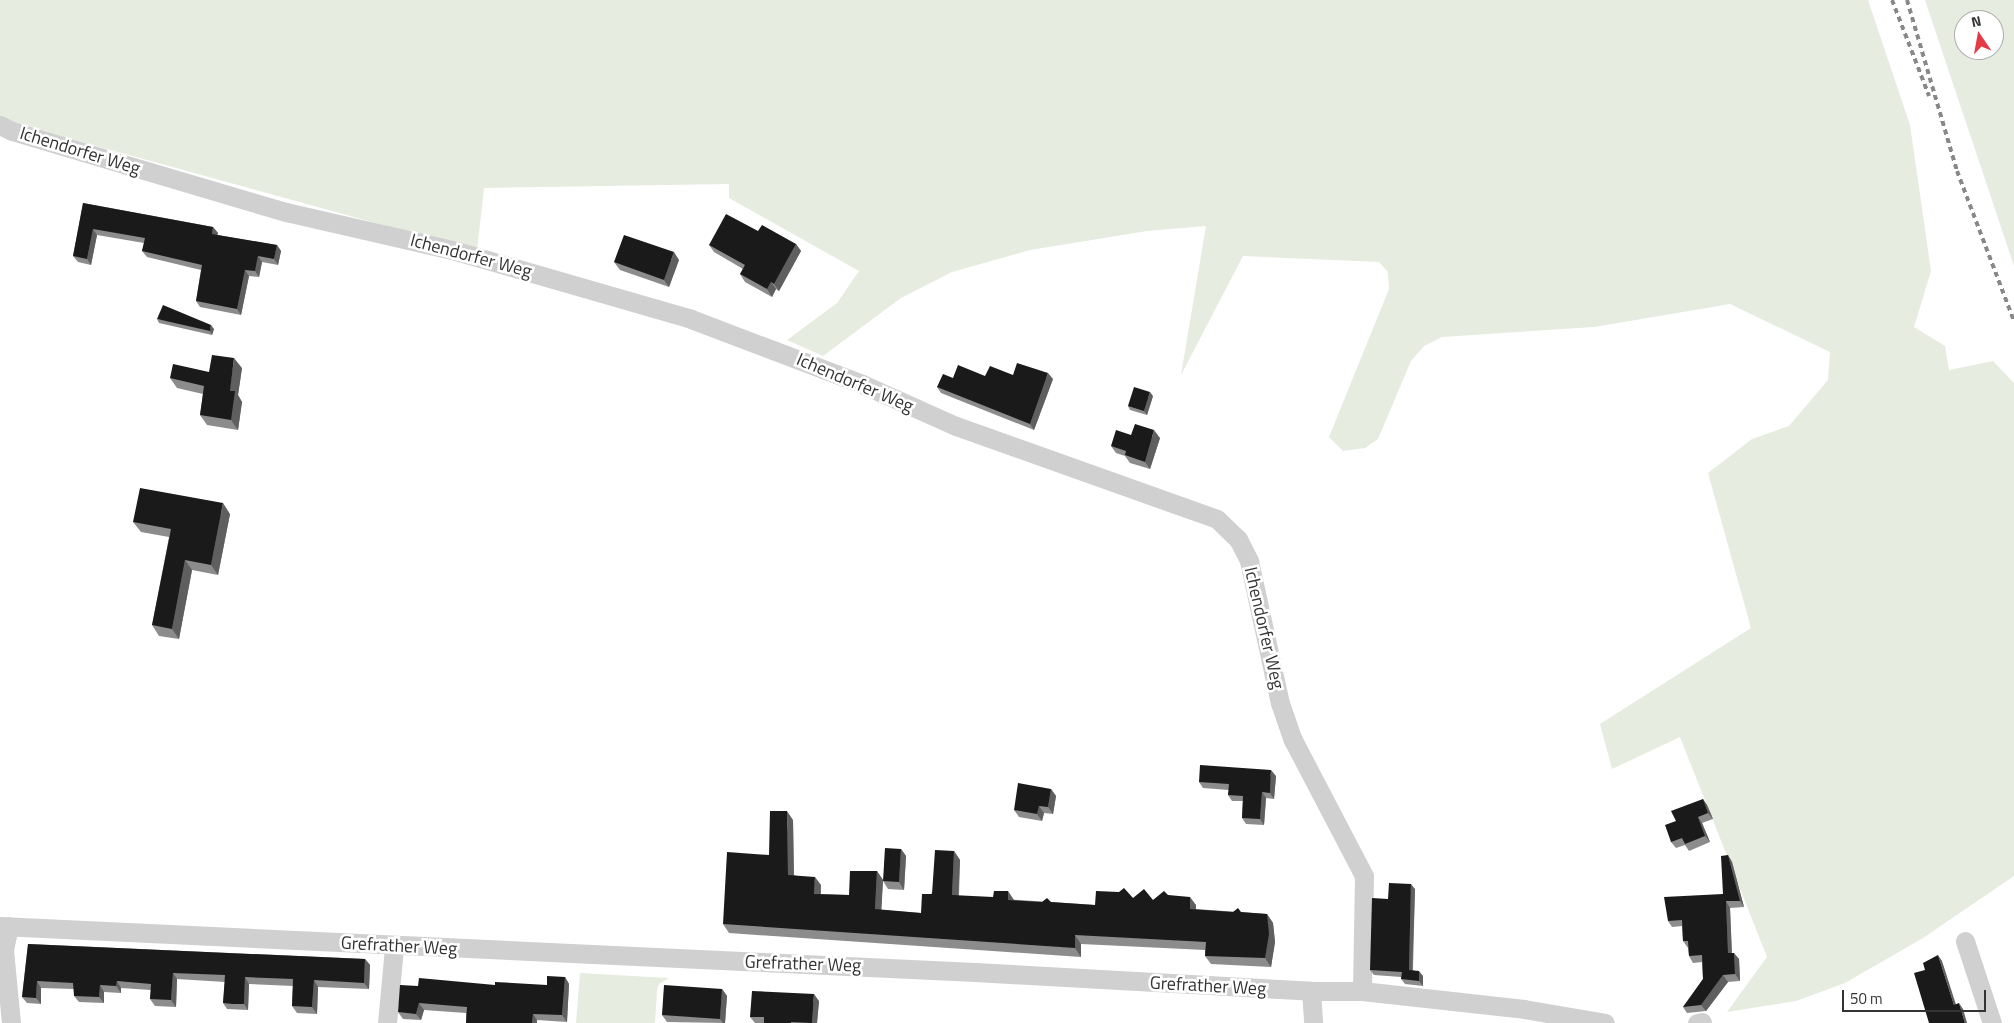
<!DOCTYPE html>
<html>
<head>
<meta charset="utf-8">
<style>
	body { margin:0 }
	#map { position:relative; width:2014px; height:1023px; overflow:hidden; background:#fff; font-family:"Titillium Web",sans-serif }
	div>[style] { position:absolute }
	.green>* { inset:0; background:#e6ecdf }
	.street>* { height:19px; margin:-9.5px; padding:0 9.5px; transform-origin:9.5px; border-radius:9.5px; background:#d0d0d0 }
	.rail>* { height:4px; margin-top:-2px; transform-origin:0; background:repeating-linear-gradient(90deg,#888 0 5px,transparent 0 9px) }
	.wall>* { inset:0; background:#8c8c8c }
	.shaded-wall>* { inset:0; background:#5f5f5f }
	.building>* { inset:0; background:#1a1a1a }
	span { translate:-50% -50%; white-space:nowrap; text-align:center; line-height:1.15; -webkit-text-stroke:5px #fff; paint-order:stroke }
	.street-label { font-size:18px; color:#333 }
	.north { position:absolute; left:1954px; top:10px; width:50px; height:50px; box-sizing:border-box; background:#fff; border:1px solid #adadad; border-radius:50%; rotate:348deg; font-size:14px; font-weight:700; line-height:20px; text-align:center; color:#333 }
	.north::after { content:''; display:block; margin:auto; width:18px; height:22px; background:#e63946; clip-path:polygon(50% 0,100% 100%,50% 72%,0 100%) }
	.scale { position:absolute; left:1842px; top:990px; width:144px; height:22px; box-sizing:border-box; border:2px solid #333; border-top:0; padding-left:6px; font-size:15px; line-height:18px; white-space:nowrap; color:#333; -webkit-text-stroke:4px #fff; paint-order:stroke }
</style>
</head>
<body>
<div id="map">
	<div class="green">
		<div style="clip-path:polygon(0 0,1868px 0,1910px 125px,1931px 271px,1914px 327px,1945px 346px,1949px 370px,1993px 361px,2014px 383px,2014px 876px,1923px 938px,1845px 983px,1796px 1001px,1727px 1012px,1767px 957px,1680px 737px,1612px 769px,1600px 724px,1751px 628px,1708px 473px,1752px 439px,1789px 426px,1828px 380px,1830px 352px,1730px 304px,1594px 327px,1442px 337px,1424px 346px,1411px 361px,1378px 439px,1365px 448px,1343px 451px,1329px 437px,1389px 289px,1388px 272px,1379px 262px,1243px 256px,1181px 375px,1206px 226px,1147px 231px,1030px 250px,952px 272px,901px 298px,823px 356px,787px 340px,837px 303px,859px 271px,729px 198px,729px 184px,484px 188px,477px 251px,16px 124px,0 116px)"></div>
		<div style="clip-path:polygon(evenodd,1925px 0,2014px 0,2014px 266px,1925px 0,1964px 20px,1994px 20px,1994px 50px,1964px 50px,1964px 20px)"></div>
		<div style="clip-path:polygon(580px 973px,669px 978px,659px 984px,657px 991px,655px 1023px,576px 1023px)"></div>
	</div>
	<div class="street">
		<div style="left:0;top:125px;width:13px;rotate:27deg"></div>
		<div style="left:12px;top:131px;width:286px;rotate:16.5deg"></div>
		<div style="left:286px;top:212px;width:174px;rotate:12.9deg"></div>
		<div style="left:456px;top:251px;width:245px;rotate:16.1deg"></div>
		<div style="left:691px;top:319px;width:183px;rotate:20.8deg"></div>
		<div style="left:862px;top:384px;width:103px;rotate:24.1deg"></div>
		<div style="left:956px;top:426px;width:277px;rotate:19.6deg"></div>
		<div style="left:1217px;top:519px;width:29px;rotate:44deg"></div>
		<div style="left:1238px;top:539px;width:25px;rotate:63deg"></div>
		<div style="left:1249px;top:561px;width:145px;rotate:77.7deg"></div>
		<div style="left:1280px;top:703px;width:39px;rotate:71deg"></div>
		<div style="left:1293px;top:740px;width:153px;rotate:62.4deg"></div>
		<div style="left:1364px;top:876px;width:115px;rotate:91deg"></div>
		<div style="left:0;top:926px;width:976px;rotate:2.7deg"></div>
		<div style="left:975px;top:972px;width:337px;rotate:3.2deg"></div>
		<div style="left:1311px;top:991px;width:51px"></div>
		<div style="left:1362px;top:991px;width:163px;rotate:6.3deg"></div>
		<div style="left:1524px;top:1009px;width:82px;rotate:9.8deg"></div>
		<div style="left:9px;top:926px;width:25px;rotate:102deg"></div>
		<div style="left:4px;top:950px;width:73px;rotate:84.5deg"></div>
		<div style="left:1965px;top:941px;width:86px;rotate:71.8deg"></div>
		<div style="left:1311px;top:991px;width:32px;rotate:86deg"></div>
		<div style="left:387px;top:1023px;width:76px;rotate:-84.7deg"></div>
		<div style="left:1697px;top:1023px;width:5px;rotate:-11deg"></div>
	</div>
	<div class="rail">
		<div style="left:1892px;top:0;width:103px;rotate:68.9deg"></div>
		<div style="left:1907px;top:0;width:178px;rotate:73.7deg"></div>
		<div style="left:1957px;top:171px;width:160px;rotate:69.2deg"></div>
	</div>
	<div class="wall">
		<div style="clip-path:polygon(83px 203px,213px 227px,218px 233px,217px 235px,277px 245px,281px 251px,278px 265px,262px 262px,259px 277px,249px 276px,241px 315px,200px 307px,196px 301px,201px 270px,147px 257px,142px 251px,144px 243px,97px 235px,91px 265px,78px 262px,73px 256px)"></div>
		<div style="clip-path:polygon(758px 231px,796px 244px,801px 251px,779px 291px,776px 289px,772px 297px,745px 282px,740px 274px,743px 269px,714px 252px,709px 245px)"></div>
		<div style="clip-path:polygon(679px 260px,669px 287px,620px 270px,614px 262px)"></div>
		<div style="clip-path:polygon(157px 319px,214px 329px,212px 335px,159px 323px)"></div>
		<div style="clip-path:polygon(242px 368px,238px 395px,242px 402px,238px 430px,207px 425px,200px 415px,203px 394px,177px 388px,170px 378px)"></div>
		<div style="clip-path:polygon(1013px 375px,1053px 379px,1034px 430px,941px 393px,937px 387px,953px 378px,985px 376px)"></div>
		<div style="clip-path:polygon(1153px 396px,1147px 415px,1130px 410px,1128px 406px)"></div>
		<div style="clip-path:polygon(1131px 435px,1160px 438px,1150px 469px,1130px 463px,1125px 456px,1116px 453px,1111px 446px)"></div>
		<div style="clip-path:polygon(230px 514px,218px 575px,192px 570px,179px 639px,159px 636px,152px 625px,169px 537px,141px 532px,133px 522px)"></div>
		<div style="clip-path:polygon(1276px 776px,1274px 799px,1266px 798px,1264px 825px,1246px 824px,1242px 818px,1243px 801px,1232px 801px,1228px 795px,1229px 790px,1203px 788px,1199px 782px)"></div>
		<div style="clip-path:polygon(1051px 789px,1056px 796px,1053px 814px,1044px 813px,1042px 821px,1019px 817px,1014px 810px)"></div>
		<div style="clip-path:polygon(1703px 799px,1707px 805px,1713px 819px,1702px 823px,1710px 842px,1689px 851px,1685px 845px,1676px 848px,1671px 842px,1676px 821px)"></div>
		<div style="clip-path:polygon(793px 820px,794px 875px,821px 885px,821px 894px,849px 895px,877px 871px,883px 880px,881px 910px,921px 913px,954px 851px,960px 860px,959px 896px,1095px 905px,1133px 898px,1153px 900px,1168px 895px,1196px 905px,1196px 909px,1267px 914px,1273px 923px,1275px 942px,1271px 967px,1211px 964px,1205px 956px,1205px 950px,1081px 944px,1081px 957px,729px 933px,723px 924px,769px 855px)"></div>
		<div style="clip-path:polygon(901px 849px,906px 856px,904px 890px,888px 889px,883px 881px)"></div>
		<div style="clip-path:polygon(1728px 855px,1732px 862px,1744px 907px,1730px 908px,1732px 953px,1739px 959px,1740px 981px,1728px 982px,1706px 1011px,1687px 1013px,1683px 1007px,1703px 979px,1702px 962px,1693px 963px,1689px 956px,1688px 948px,1683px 941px,1682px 926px,1672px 927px,1668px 921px,1723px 894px)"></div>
		<div style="clip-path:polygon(1415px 889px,1413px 970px,1423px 976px,1423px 986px,1405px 984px,1401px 979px,1401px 977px,1374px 975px,1370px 970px,1388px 899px)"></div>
		<div style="clip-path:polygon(28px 944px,365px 959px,370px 965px,369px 989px,318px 987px,317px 1014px,297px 1013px,292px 1006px,293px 986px,249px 984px,248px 1010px,227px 1009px,223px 1003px,225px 982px,177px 979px,176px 1007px,155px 1006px,150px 999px,151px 990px,121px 988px,121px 993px,104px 992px,104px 1003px,79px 1002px,74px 996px,74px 989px,41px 988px,41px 1004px,27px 1003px,22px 997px)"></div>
		<div style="clip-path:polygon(565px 977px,569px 984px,567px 1022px,537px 1020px,537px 1023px,466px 1023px,466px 1013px,424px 1010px,421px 1020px,403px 1019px,398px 1012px,418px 986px,547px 985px)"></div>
		<div style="clip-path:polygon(722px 989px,727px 996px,725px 1023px,667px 1022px,662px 1015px)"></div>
		<div style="clip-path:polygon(819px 1001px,817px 1023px,755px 1023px,750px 1017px)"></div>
	</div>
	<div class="shaded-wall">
		<div style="clip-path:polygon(213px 227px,218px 233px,216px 240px,212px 234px)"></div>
		<div style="clip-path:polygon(93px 229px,97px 235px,91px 265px,87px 259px)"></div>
		<div style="clip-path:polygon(796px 244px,801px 251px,779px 291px,774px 284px)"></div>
		<div style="clip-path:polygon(277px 245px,281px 251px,278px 265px,274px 259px)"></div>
		<div style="clip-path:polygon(674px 252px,679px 260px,669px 287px,664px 280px)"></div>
		<div style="clip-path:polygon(258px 256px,262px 262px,259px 277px,255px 271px)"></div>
		<div style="clip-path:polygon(245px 270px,249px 276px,241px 315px,237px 309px)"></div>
		<div style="clip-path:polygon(771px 282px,776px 289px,772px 297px,767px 289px)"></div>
		<div style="clip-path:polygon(211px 325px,214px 329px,212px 335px,210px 331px)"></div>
		<div style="clip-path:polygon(234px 358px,242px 368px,238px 395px,242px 402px,238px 430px,231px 420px,230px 391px)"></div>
		<div style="clip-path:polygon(1048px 373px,1053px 379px,1034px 430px,1030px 424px)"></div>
		<div style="clip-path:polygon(1150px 392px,1153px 396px,1147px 415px,1144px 411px)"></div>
		<div style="clip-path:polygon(1154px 430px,1160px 438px,1150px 469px,1145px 462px)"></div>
		<div style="clip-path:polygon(223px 503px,230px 514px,218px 575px,211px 565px)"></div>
		<div style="clip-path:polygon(185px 560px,192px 570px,179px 639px,172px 629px)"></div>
		<div style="clip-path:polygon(1271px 770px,1276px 776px,1274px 799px,1270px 793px)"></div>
		<div style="clip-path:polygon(1051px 789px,1056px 796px,1053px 814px,1048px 807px)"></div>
		<div style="clip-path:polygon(1262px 792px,1266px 798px,1264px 825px,1260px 819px)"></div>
		<div style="clip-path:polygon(1703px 799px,1707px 805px,1713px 819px,1708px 813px)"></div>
		<div style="clip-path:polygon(1039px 806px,1044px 813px,1042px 821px,1037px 814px)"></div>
		<div style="clip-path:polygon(787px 811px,793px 820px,794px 884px,788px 875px)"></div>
		<div style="clip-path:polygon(1698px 817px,1702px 823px,1710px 842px,1705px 836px)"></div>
		<div style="clip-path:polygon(901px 849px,906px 856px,904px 890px,899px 882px)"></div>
		<div style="clip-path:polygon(954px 851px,960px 860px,958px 904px,952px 895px)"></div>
		<div style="clip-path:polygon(1728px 855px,1732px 862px,1744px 907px,1740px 901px)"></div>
		<div style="clip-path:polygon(877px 871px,883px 880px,881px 918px,875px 909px)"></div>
		<div style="clip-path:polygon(815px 877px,821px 885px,820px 902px,814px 894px)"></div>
		<div style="clip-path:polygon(1411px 884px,1415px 889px,1412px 976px,1409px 970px)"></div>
		<div style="clip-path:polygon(1008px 891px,1014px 900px,1008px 900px)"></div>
		<div style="clip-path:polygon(1190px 897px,1196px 905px,1196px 918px,1190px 909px)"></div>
		<div style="clip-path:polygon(1726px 901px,1730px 908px,1732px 959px,1728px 953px)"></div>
		<div style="clip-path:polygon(1267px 914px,1273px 923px,1275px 942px,1271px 967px,1265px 958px)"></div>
		<div style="clip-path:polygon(1075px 935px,1081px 944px,1081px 957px,1075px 948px)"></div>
		<div style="clip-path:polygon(1734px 953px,1739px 959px,1740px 981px,1735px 974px)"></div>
		<div style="clip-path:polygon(1938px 955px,1942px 961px,1958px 1011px,1954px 1005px)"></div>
		<div style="clip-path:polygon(365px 959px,370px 965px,369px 989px,364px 983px)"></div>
		<div style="clip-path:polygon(1419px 971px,1423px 976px,1423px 986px,1419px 981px)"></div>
		<div style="clip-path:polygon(173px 973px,177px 979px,176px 1007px,171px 1000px)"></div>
		<div style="clip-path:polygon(1723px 975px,1728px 982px,1706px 1011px,1701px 1005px)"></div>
		<div style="clip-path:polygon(245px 977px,249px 984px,248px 1010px,244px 1004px)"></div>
		<div style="clip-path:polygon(565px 977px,569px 984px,567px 1022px,562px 1015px)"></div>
		<div style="clip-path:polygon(314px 980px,318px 987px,317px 1014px,312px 1007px)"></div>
		<div style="clip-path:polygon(37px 981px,41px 988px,41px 1004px,36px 998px)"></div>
		<div style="clip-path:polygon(117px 981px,121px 988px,121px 993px,116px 986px)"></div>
		<div style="clip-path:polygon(100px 985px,104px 992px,104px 1003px,99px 997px)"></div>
		<div style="clip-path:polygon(722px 989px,727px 996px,725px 1023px,723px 1023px,720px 1019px)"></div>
		<div style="clip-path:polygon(814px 994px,819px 1001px,817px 1023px,812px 1023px)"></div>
		<div style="clip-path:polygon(419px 1003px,424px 1010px,421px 1020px,416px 1014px)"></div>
		<div style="clip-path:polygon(1959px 1003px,1963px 1009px,1967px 1023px,1965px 1023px)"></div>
		<div style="clip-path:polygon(533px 1014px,537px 1020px,537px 1023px,532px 1023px)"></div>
	</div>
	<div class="building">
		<div style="clip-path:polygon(83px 203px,213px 227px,212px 234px,277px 245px,274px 259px,258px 256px,255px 271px,245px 270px,237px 309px,196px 301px,202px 265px,142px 251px,145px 238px,93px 229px,87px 259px,73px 256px)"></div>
		<div style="clip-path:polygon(726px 214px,758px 231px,762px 225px,796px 244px,774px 284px,771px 282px,767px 289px,740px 274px,745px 265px,709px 245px)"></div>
		<div style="clip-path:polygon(624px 235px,674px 252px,664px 280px,614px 262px)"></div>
		<div style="clip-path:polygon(163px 305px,211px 325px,210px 331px,157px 319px)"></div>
		<div style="clip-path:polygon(212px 355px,234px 358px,230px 391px,235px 391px,231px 420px,200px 415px,204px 386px,170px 378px,173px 364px,209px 372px)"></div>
		<div style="clip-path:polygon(1017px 363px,1048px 373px,1030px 424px,937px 387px,943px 374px,953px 378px,958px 365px,985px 376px,990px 366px,1013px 375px)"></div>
		<div style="clip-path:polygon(1134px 387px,1150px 392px,1144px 411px,1128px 406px)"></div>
		<div style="clip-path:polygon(1135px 424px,1154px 430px,1145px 462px,1125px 455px,1126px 451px,1111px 446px,1116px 430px,1131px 435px)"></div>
		<div style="clip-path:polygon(140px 488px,223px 503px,211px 565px,185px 560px,172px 629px,152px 625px,171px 529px,133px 522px)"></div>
		<div style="clip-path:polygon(1200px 765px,1271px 770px,1270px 793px,1262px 792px,1260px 819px,1242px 818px,1243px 796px,1228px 795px,1229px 784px,1199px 782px)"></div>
		<div style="clip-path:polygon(1018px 783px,1051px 789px,1048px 807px,1039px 806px,1037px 814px,1014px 810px)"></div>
		<div style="clip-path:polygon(1703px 799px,1708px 813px,1698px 817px,1705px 836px,1685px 844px,1682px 838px,1671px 842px,1665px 825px,1676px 821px,1671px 811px)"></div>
		<div style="clip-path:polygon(770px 811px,787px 811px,788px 875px,815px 877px,814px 894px,849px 895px,850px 871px,877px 871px,875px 909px,921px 913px,922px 894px,932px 894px,935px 850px,954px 851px,952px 895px,993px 897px,994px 891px,1008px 891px,1008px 900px,1042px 902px,1047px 898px,1051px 902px,1095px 905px,1096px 891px,1119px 892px,1124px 888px,1133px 898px,1144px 889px,1153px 900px,1164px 891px,1168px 895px,1190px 897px,1190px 909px,1233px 912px,1238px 908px,1241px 912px,1267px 914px,1269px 934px,1265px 958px,1205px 956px,1206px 942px,1075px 935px,1075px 948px,723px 924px,727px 852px,769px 855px)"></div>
		<div style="clip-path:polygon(885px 848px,901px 849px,899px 882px,883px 881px)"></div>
		<div style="clip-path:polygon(1728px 855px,1740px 901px,1726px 901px,1728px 953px,1734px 953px,1735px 974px,1723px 975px,1701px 1005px,1683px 1007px,1703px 979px,1702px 955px,1689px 956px,1688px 941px,1683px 941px,1682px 920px,1668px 921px,1664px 897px,1723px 894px,1721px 856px)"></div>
		<div style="clip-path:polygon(1389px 883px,1411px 884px,1409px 970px,1419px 971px,1419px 981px,1401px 979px,1402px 972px,1370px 970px,1372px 898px,1388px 899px)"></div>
		<div style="clip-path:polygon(28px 944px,365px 959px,364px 983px,314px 980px,312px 1007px,292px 1006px,293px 979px,245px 977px,244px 1004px,233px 1004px,223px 1003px,225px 975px,173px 973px,171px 1000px,150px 999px,151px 984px,117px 981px,116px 986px,100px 985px,99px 997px,74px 996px,73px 983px,37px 981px,36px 998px,22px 997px)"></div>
		<div style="clip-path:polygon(1938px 955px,1954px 1005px,1959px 1003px,1965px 1023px,1929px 1023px,1914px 973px,1925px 970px,1923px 963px)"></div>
		<div style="clip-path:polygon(547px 976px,565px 977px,562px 1015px,533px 1014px,532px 1023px,466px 1023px,467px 1007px,419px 1003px,416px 1014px,398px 1012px,400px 985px,418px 986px,419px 978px,495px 985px,495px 982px,547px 985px)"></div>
		<div style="clip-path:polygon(664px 985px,722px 989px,720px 1019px,662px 1015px)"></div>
		<div style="clip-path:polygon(752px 991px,814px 994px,812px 1023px,791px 1022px,791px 1023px,764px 1023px,764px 1017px,750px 1017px)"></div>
	</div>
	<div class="street-label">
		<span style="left:80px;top:151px;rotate:17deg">Ichendorfer Weg</span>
		<span style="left:471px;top:256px;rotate:15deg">Ichendorfer Weg</span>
		<span style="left:855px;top:383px;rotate:23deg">Ichendorfer Weg</span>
		<span style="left:1264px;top:628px;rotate:77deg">Ichendorfer Weg</span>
		<span style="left:399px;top:946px;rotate:3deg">Grefrather Weg</span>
		<span style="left:803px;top:964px;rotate:2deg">Grefrather Weg</span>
		<span style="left:1208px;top:986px;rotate:3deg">Grefrather Weg</span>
	</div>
	<div class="north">N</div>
	<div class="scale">50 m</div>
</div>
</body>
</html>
